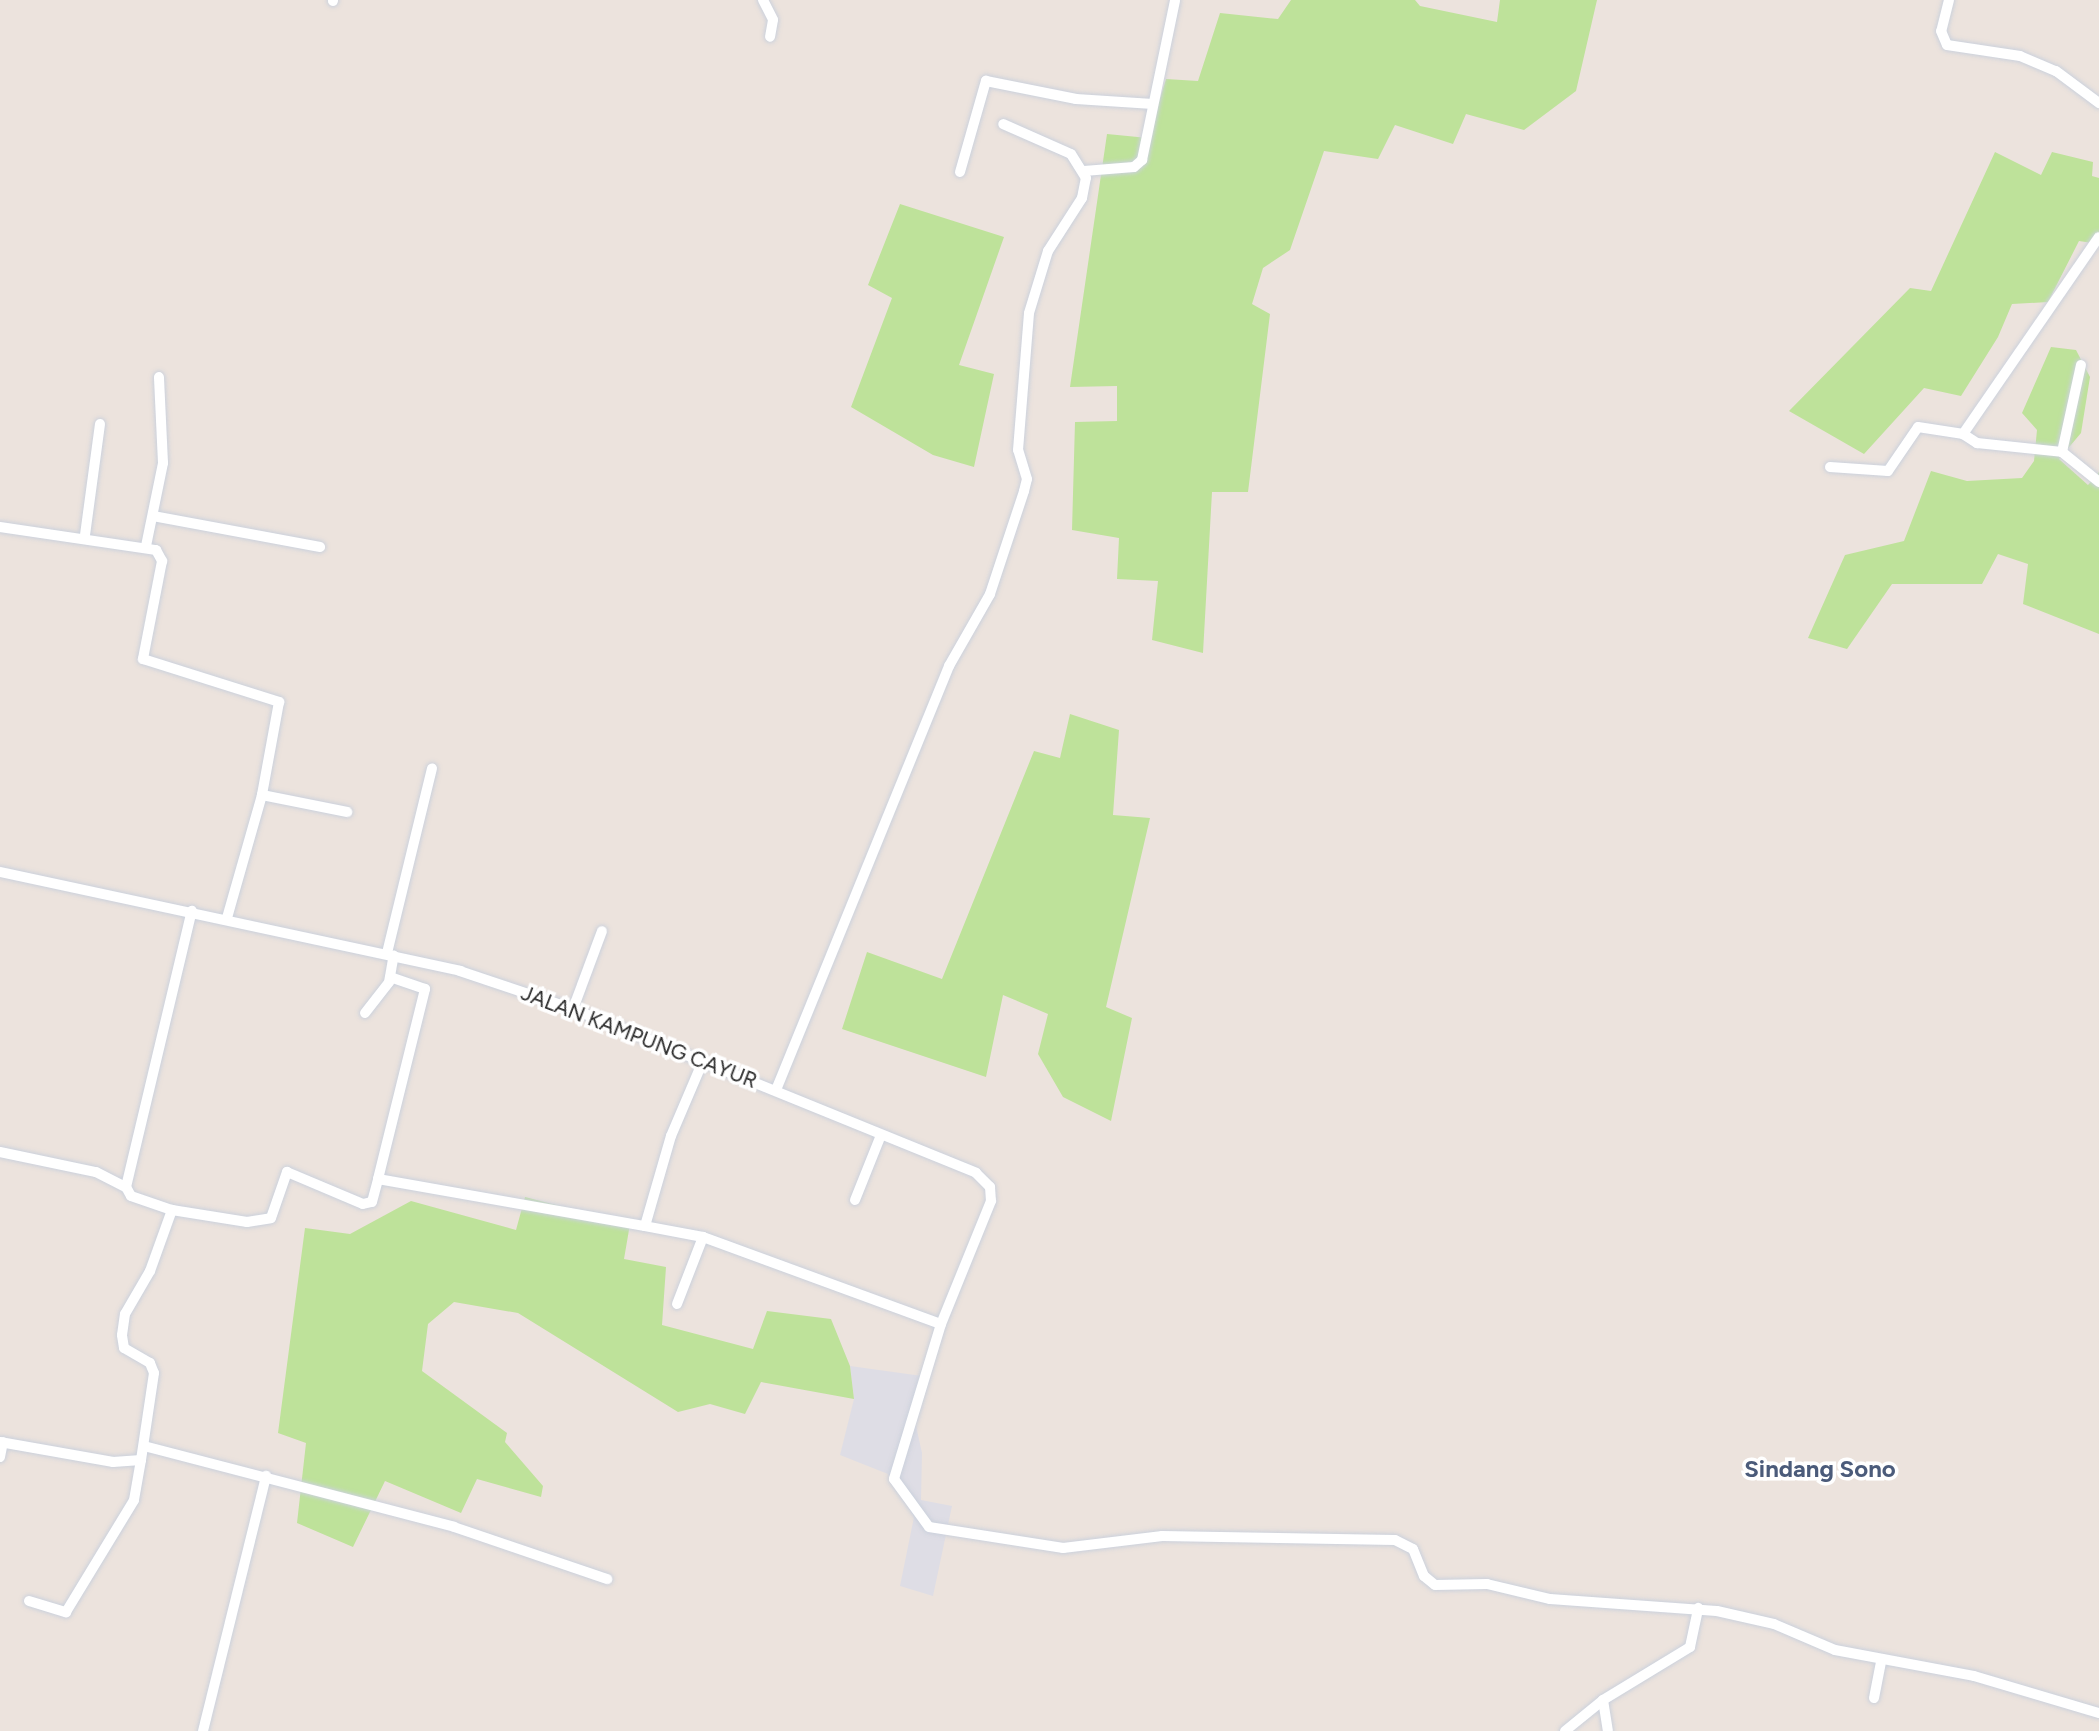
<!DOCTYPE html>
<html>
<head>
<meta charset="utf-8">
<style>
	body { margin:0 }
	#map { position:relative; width:2099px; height:1731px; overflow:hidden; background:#ece3dd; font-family:Figtree,sans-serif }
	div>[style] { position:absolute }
	.industrial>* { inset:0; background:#dedde5 }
	.green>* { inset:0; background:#bee29a }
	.roads { filter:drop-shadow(0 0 2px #cbd1dc) drop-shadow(0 0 2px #cbd1dc) }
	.minor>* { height:10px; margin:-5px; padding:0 5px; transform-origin:5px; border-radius:5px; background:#fff }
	span { translate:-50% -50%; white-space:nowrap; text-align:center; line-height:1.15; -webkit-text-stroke:7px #fff; paint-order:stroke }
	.street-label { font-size:21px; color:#2a2a2a }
	.quarter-label { font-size:24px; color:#4b5b7a; font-weight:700 }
</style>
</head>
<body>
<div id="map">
	<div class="industrial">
		<div style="clip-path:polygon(850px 1366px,922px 1376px,914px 1417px,922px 1453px,921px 1500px,952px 1506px,933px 1596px,900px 1586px,914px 1517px,888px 1474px,840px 1455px,854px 1399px)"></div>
	</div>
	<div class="green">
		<div style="clip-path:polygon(1291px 0,1415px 0,1420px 6px,1497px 22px,1500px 0,1597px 0,1576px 91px,1524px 130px,1466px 114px,1453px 144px,1395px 125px,1378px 159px,1324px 151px,1290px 250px,1263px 268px,1252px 304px,1270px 314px,1248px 492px,1212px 492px,1203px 653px,1152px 640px,1158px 581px,1117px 579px,1119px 538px,1072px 530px,1075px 422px,1117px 421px,1117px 386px,1070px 387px,1107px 134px,1148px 138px,1166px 79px,1198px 81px,1220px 13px,1278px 19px)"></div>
		<div style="clip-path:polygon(1995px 152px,2041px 175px,2052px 152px,2093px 162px,2092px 176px,2099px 178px,2099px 244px,2079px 241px,2048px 302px,2012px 304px,1998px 337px,1961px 396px,1924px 388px,1864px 454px,1789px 411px,1910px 288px,1931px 291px)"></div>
		<div style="clip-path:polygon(900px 204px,1004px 237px,959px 365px,994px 374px,974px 467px,933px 455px,851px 407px,892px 298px,868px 285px)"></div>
		<div style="clip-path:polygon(2051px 347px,2076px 350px,2090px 377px,2081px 433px,2059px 459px,2088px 485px,2099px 472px,2099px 634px,2023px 604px,2028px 564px,1998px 554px,1982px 584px,1892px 584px,1847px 649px,1808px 638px,1845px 555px,1904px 541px,1931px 471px,1967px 481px,2022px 478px,2034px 461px,2037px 430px,2022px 413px)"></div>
		<div style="clip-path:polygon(1070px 714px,1119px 730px,1113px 815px,1150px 818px,1106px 1007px,1132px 1018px,1111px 1121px,1063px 1097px,1038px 1054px,1048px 1014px,1003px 995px,986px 1077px,842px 1029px,867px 952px,942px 979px,1034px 751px,1060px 758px)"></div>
		<div style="clip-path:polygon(525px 1197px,630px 1224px,624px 1259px,666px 1267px,662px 1325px,753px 1349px,767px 1311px,831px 1319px,850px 1366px,854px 1399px,761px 1382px,745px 1414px,710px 1404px,678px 1412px,518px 1313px,454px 1302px,428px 1324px,422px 1371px,507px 1433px,505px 1442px,543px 1486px,541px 1497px,477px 1479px,461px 1513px,385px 1481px,353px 1547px,297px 1523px,306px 1443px,278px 1433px,305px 1228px,350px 1234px,411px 1201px,516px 1230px)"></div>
	</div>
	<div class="roads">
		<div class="minor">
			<div style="left:763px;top:0;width:22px;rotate:63deg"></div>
			<div style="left:773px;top:20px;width:17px;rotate:100deg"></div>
			<div style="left:1949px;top:0;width:32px;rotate:104deg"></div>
			<div style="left:1941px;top:31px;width:15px;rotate:67deg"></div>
			<div style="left:1947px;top:45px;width:74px;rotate:8.6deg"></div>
			<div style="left:2020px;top:56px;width:39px;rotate:23deg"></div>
			<div style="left:2056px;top:71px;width:54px;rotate:36.7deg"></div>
			<div style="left:333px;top:1px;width:1px;rotate:-90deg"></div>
			<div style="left:1084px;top:171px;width:50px;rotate:-4.6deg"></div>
			<div style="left:1134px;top:167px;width:11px;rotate:-41deg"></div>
			<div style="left:1142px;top:160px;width:163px;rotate:-78.3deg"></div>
			<div style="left:960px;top:172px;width:95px;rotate:-74.1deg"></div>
			<div style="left:986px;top:81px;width:92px;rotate:11.3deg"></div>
			<div style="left:1076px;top:99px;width:77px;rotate:3.7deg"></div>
			<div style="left:1963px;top:434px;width:17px;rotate:33deg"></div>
			<div style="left:1977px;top:443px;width:85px;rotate:6deg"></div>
			<div style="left:2062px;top:452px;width:89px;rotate:-77.7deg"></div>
			<div style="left:2062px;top:452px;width:48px;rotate:39deg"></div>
			<div style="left:1830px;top:467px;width:58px;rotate:3.9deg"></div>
			<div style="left:1888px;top:471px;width:53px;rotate:-55.7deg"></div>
			<div style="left:1918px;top:427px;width:46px;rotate:8.8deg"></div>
			<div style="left:1963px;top:434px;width:239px;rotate:-55.4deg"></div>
			<div style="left:153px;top:516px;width:170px;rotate:10.5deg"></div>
			<div style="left:0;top:527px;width:158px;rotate:8.4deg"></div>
			<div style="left:156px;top:550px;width:13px;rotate:61deg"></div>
			<div style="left:162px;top:561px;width:100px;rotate:101deg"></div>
			<div style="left:143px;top:659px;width:143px;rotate:17.5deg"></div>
			<div style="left:279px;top:702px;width:95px;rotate:100.4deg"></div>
			<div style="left:262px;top:795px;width:128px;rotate:105.9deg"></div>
			<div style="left:85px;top:535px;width:112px;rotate:-82.3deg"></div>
			<div style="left:146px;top:546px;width:85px;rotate:-78.4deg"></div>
			<div style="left:163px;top:463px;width:86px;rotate:-92.7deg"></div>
			<div style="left:262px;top:795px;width:87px;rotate:11.3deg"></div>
			<div style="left:0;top:872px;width:471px;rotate:12.1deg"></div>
			<div style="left:460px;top:971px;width:119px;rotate:18.6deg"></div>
			<div style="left:573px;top:1009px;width:435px;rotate:22.1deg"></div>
			<div style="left:976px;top:1173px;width:20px;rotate:45deg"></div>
			<div style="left:990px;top:1187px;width:14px;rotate:86deg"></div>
			<div style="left:991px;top:1201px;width:133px;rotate:112.1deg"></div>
			<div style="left:941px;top:1324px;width:162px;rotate:106.9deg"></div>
			<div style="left:894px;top:1479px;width:59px;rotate:53.9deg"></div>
			<div style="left:929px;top:1527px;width:136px;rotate:8.9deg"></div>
			<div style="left:1063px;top:1548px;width:100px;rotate:-6.9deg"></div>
			<div style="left:1162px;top:1536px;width:233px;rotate:1deg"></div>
			<div style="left:1395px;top:1540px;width:20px;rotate:27deg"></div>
			<div style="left:1413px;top:1549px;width:29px;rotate:68deg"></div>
			<div style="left:1424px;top:1576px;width:14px;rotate:39deg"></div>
			<div style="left:1435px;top:1585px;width:52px;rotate:-1.1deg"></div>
			<div style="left:1487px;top:1584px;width:65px;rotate:13.4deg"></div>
			<div style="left:1550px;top:1599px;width:167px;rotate:4.1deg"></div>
			<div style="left:1717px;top:1611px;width:58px;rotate:12.8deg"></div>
			<div style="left:1774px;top:1624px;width:66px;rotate:23.1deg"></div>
			<div style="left:1835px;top:1650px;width:141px;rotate:10.6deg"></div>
			<div style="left:1974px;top:1676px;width:130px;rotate:16.5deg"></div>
			<div style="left:387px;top:953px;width:190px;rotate:-76.3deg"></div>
			<div style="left:573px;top:1009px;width:83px;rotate:-69.6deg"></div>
			<div style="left:365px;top:1013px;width:39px;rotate:-52deg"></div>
			<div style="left:389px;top:982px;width:27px;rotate:-80deg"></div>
			<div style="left:776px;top:1090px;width:458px;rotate:-67.8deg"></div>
			<div style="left:949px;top:666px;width:83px;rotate:-60.3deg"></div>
			<div style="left:990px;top:594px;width:108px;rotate:-71.7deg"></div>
			<div style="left:1024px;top:491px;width:12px;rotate:-76deg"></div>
			<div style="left:1027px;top:479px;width:30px;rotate:-107deg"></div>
			<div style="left:1018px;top:450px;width:137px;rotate:-85.4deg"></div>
			<div style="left:1029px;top:313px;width:65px;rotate:-73deg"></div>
			<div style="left:1048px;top:251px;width:63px;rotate:-57.3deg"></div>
			<div style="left:1082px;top:198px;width:20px;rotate:-79deg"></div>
			<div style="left:1086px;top:178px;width:28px;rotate:-122deg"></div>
			<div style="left:1071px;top:154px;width:74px;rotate:-156.2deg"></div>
			<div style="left:0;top:1152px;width:98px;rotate:11.8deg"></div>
			<div style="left:96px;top:1172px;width:34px;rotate:27deg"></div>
			<div style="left:126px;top:1187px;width:284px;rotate:-76.6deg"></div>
			<div style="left:378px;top:1179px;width:196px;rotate:-76.1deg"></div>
			<div style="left:425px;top:989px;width:37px;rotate:-161deg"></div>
			<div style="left:126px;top:1187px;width:10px;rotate:61deg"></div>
			<div style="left:131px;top:1196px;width:43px;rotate:18.9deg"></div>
			<div style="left:172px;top:1210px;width:76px;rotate:9.1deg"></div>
			<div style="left:247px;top:1222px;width:24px;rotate:-9deg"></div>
			<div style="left:271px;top:1218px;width:49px;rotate:-70.8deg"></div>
			<div style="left:287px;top:1172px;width:82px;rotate:22.8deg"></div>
			<div style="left:363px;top:1204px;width:9px;rotate:-13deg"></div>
			<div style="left:372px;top:1202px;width:24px;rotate:-75deg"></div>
			<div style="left:378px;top:1179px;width:271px;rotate:10deg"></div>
			<div style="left:855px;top:1200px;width:70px;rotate:-68.2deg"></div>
			<div style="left:703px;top:1237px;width:253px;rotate:20.1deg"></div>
			<div style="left:677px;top:1304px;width:72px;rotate:-68.8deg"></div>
			<div style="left:703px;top:1237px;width:59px;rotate:-169.3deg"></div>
			<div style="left:645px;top:1226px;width:94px;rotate:-73.9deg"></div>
			<div style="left:671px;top:1136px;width:82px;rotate:-66.9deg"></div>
			<div style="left:0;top:1442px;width:115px;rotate:10deg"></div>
			<div style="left:113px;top:1462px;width:28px;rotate:-4deg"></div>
			<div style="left:141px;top:1460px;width:88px;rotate:-81.5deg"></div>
			<div style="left:154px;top:1373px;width:11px;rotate:-112deg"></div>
			<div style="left:150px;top:1363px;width:30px;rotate:-150deg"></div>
			<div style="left:124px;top:1348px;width:13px;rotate:-99deg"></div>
			<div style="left:122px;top:1335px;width:21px;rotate:-82deg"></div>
			<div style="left:125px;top:1314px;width:50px;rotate:-59.8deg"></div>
			<div style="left:150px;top:1271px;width:65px;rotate:-70.2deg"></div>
			<div style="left:144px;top:1446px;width:320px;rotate:14.6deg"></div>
			<div style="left:454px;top:1527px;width:162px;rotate:18.8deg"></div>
			<div style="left:0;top:1457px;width:15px;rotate:-79deg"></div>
			<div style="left:29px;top:1601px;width:39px;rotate:17deg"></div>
			<div style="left:66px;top:1612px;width:131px;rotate:-58.7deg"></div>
			<div style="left:134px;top:1500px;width:41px;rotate:-80.1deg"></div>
			<div style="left:1874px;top:1698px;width:37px;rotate:-79deg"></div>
			<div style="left:1603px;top:1700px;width:31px;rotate:81deg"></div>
			<div style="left:203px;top:1731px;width:263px;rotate:-76.1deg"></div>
			<div style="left:1565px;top:1731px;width:49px;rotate:-39.2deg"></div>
			<div style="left:1603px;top:1700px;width:102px;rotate:-31.3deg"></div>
			<div style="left:1690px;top:1647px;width:40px;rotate:-78deg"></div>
		</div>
	</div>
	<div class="street-label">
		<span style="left:639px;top:1037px;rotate:21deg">JALAN KAMPUNG CAYUR</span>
	</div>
	<div class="quarter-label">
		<span style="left:1820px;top:1469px">Sindang Sono</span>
	</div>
</div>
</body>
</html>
